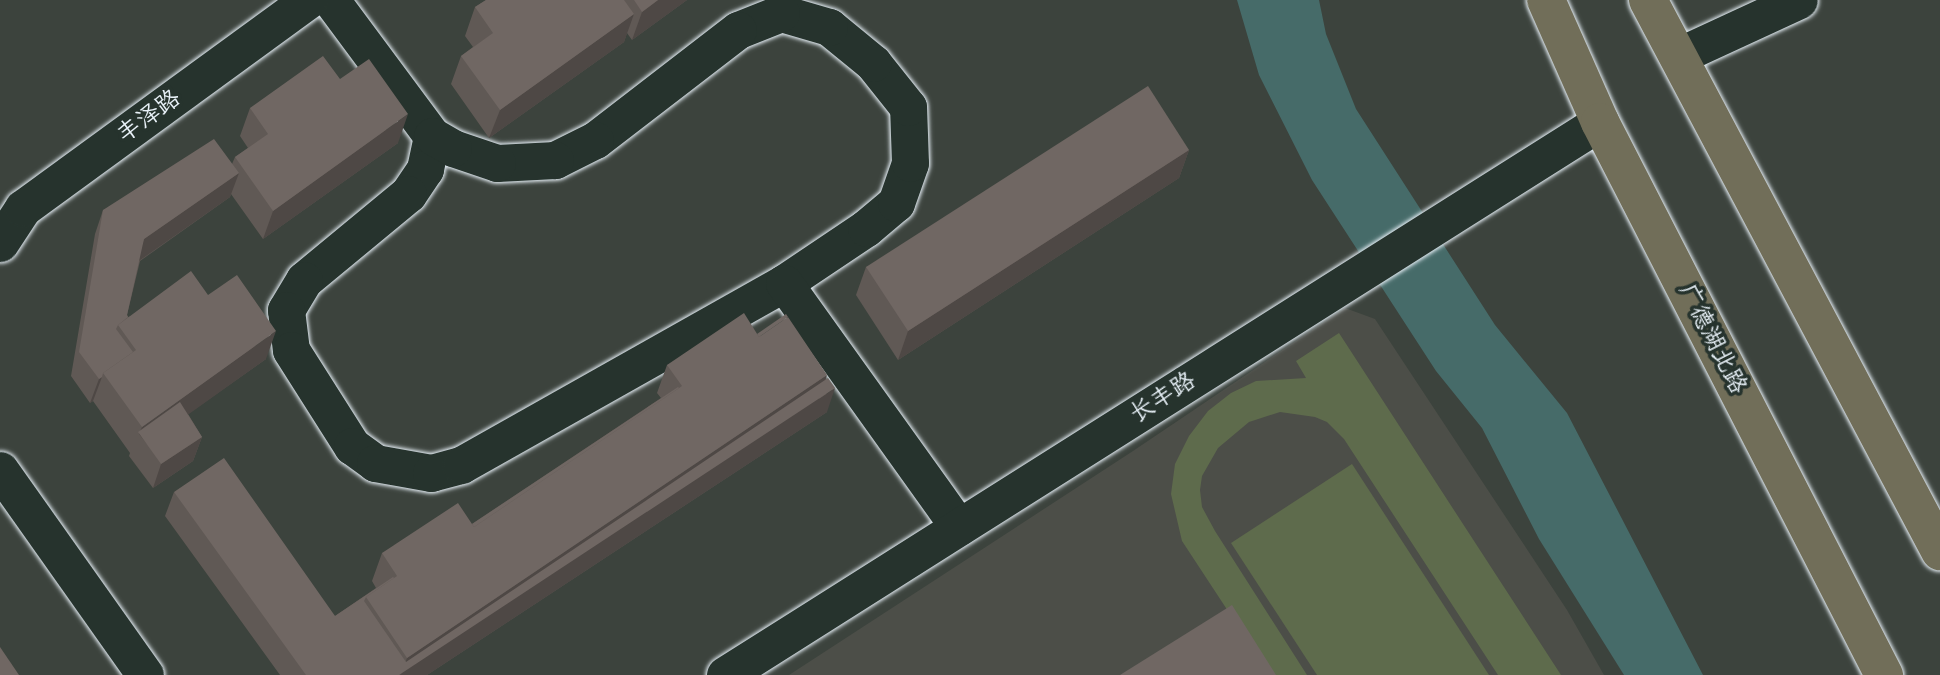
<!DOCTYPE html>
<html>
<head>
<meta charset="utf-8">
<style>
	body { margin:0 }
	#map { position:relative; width:1940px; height:675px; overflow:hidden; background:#3c433d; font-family:Kalam,"LXGW WenKai TC",sans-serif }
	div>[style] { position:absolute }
	.built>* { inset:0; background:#4c4e48 }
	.green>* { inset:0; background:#5e6b4c }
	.water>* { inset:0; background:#466b69 }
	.roads { filter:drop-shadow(0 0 2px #e8f1f8) drop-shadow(0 0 2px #e8f1f8) }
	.minor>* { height:37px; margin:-18.5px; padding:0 18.5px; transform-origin:18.5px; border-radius:18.5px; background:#26332d }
	.major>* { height:38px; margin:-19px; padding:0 19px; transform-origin:19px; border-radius:19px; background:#716e59 }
	.wall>* { inset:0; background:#605955 }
	.shaded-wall>* { inset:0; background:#4e4845 }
	.building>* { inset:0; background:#706763 }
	span { translate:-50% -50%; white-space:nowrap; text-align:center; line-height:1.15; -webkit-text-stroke:7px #26332d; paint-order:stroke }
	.street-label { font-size:24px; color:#e8f1f8 }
</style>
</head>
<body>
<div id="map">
	<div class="built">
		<div style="clip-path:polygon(1345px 308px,1375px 319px,1567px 610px,1604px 675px,789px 675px,1133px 451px)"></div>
	</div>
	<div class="green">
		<div style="clip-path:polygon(1339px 333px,1561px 675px,1498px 675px,1344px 439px,1327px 422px,1315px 417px,1280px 412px,1249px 422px,1218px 448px,1202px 476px,1200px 490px,1202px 507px,1215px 531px,1307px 675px,1270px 675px,1182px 541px,1171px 494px,1175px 464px,1189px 436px,1208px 411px,1231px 393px,1256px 381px,1306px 378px,1296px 361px)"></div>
		<div style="clip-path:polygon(1352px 464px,1489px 675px,1317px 675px,1231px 543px)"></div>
	</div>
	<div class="water">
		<div style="clip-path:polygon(1237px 0,1319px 0,1326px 34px,1356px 109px,1495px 325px,1567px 413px,1703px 675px,1624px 675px,1539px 539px,1482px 428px,1436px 371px,1312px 180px,1259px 75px)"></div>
	</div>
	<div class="roads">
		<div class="minor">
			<div style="left:331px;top:0;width:169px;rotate:53.4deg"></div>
			<div style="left:432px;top:136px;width:34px;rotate:102deg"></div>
			<div style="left:425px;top:169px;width:30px;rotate:124deg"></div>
			<div style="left:408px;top:194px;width:135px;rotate:140.4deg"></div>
			<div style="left:304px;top:280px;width:35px;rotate:121deg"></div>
			<div style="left:286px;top:310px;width:40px;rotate:82.9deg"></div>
			<div style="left:291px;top:350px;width:114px;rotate:57.6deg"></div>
			<div style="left:352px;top:446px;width:29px;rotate:36deg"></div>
			<div style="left:375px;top:463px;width:57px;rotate:10.1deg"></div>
			<div style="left:431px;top:473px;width:31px;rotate:-15deg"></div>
			<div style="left:461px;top:465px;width:371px;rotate:-29.4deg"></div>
			<div style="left:784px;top:283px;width:99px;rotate:-33.9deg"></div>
			<div style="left:866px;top:228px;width:39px;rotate:-40deg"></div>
			<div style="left:896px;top:203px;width:42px;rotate:-70.7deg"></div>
			<div style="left:910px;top:163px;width:56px;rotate:-92deg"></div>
			<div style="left:908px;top:107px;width:56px;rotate:-128.5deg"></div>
			<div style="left:873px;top:63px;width:57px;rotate:-140.7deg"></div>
			<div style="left:829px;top:27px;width:50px;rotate:-163.7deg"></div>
			<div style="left:781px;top:13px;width:46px;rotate:158.4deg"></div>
			<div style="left:738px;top:30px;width:180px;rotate:142.4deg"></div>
			<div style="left:595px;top:140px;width:45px;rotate:153.4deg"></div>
			<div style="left:555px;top:160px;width:58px;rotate:177deg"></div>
			<div style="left:497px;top:163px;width:46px;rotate:-161.2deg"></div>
			<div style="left:453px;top:148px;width:24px;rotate:-150deg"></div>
			<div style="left:1678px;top:56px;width:133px;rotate:-24.8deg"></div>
			<div style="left:0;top:243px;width:42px;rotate:-56.7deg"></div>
			<div style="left:23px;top:208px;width:353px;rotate:-36.1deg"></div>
			<div style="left:784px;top:283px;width:300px;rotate:54.4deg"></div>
			<div style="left:0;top:470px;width:251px;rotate:54.7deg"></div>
			<div style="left:725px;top:675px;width:1035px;rotate:-32.29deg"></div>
		</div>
		<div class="major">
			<div style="left:1546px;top:0;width:133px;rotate:66.1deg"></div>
			<div style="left:1600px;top:122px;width:622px;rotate:62.82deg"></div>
			<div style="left:1648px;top:0;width:624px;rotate:62.08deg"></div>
		</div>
	</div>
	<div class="wall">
		<div style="clip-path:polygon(486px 0,687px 0,632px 40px,627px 33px,624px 42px,489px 138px,451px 84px,461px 56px,473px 47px,465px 36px,475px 7px)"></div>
		<div style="clip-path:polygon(340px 79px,398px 143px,263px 239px,231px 194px,230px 197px,140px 261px,127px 315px,128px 317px,208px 295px,266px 359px,188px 414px,202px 437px,193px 461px,153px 488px,129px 456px,130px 453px,93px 401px,90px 403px,71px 376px,95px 234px,103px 210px,232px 164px,235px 157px,248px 148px,240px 136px,250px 108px)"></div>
		<div style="clip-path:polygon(1189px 150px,1179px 178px,898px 360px,856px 295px,866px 267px)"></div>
		<div style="clip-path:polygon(757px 334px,826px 379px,827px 412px,427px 675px,280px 675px,165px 516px,174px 492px,335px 616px,376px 588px,372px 581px,382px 553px,472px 524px,661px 398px,657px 393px,667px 365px)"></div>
	</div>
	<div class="shaded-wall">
		<div style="clip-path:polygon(658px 0,687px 0,632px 40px,642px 12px)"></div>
		<div style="clip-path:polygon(634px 14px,624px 42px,489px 138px,500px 110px)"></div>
		<div style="clip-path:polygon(408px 114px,398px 143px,263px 239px,273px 211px)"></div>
		<div style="clip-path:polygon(1189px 150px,1179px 178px,898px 360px,908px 331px)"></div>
		<div style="clip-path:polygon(239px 173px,230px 197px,136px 263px,144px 239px)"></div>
		<div style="clip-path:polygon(276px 331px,266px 359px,147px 444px,139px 434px,142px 427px)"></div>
		<div style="clip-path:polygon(827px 375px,819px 399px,835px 388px,827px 412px,427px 675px,399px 675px,401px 674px,407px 658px)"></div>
		<div style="clip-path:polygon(102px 377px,93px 401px,90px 403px,99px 379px)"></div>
		<div style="clip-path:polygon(202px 437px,193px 461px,153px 488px,161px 464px)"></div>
	</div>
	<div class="building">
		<div style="clip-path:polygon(486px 0,624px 0,634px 14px,500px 110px,461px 56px,493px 33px,475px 7px)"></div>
		<div style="clip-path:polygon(634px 0,658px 0,642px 12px)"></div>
		<div style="clip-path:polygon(323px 56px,340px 79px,369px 59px,408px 114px,273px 211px,235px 157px,268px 134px,250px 108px)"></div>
		<div style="clip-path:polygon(1148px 86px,1189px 150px,908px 331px,866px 267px)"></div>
		<div style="clip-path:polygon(214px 139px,239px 173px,144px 239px,127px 315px,128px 317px,118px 325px,116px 329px,133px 352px,103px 373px,102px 377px,99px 379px,79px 352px,103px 210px)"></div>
		<div style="clip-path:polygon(191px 271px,208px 295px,237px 275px,276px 331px,142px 427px,103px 373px,136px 350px,118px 325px)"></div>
		<div style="clip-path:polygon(744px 313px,759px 337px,788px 317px,827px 375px,407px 658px,366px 597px,397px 576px,382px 553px,458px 503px,474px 527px,682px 386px,667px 365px)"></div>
		<div style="clip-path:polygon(786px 314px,788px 317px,759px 337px,757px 334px)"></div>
		<div style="clip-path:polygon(828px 378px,835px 388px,399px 675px,306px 675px,174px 492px,224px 458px,335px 616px,393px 577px,394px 578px,366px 597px,364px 601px,406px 662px)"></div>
		<div style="clip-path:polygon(678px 387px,679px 388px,474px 527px,472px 524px)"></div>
		<div style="clip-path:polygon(180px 402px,202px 437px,161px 464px,138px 432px)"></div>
		<div style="clip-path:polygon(1232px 605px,1276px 675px,1120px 675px)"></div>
		<div style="clip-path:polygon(0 647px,19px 675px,0 675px)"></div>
	</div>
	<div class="street-label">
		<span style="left:149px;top:117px;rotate:-36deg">丰泽路</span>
		<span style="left:1712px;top:339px;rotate:63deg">广德湖北路</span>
		<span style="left:1163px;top:398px;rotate:-32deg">长丰路</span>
	</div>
</div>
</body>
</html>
